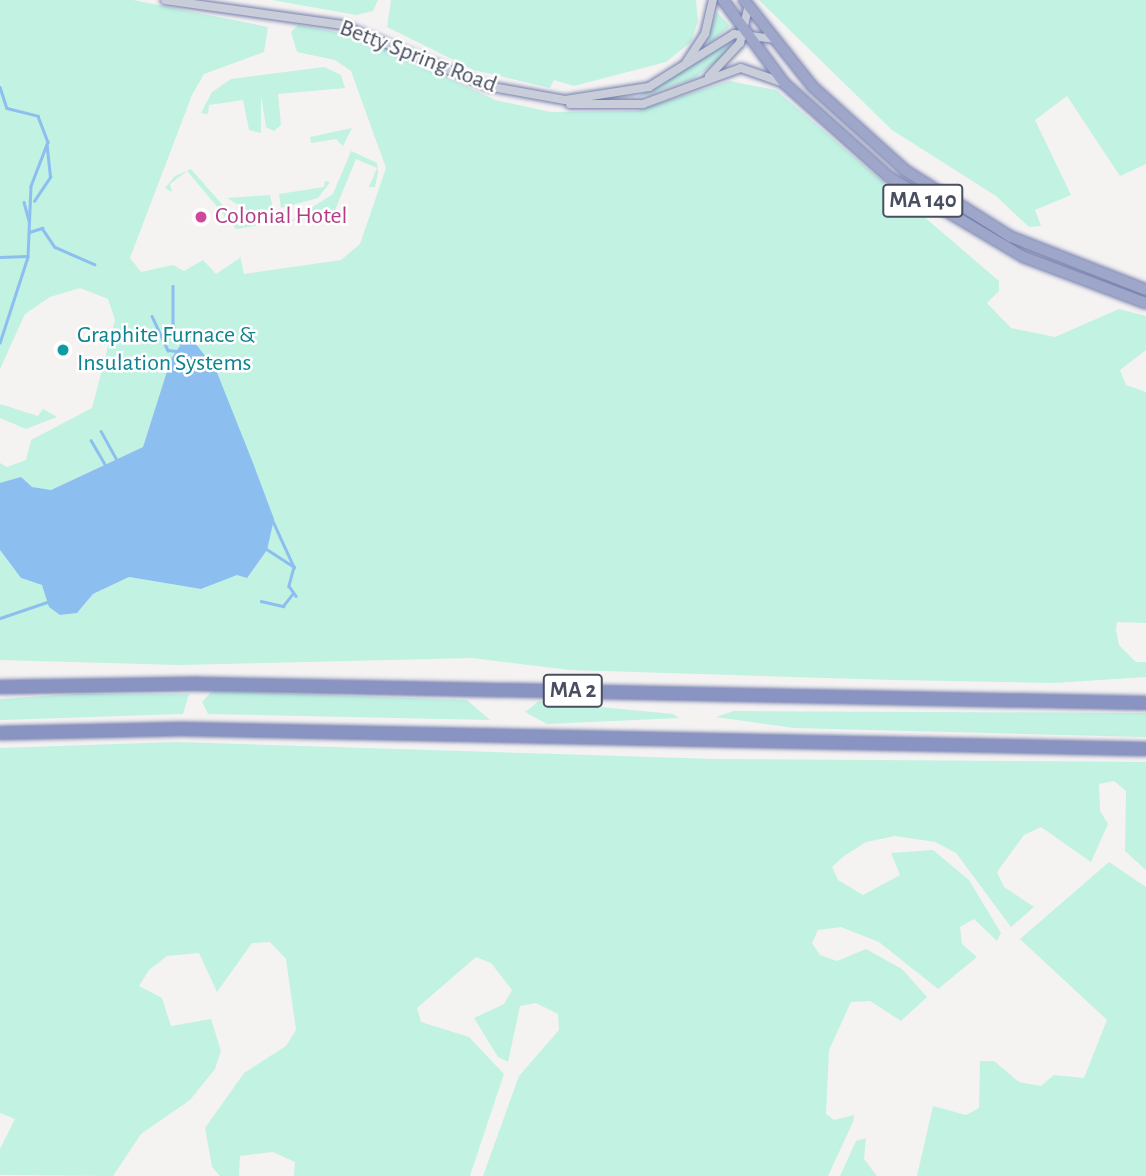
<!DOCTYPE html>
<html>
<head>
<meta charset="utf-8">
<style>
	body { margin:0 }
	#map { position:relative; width:1146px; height:1176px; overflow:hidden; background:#f5f3f2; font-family:"Alegreya Sans",sans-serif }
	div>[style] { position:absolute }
	.green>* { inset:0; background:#c1f2e2 }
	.water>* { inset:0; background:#8dbef0 }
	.stream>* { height:2.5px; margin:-1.25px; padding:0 1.25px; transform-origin:1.25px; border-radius:1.25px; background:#8dbef0 }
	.roads { filter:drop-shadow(0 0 2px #747fae) drop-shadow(0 0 2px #747fae) }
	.tertiary>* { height:8px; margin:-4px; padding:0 4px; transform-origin:4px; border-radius:4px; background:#c9cdda }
	.trunk>* { height:10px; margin:-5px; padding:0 5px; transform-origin:5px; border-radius:5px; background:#9ea6ca }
	.motorway>* { height:12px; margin:-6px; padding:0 6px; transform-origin:6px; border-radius:6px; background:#8994c2 }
	.dots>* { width:19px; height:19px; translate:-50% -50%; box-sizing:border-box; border:4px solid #fff; border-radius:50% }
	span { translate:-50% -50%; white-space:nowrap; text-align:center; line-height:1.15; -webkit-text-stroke:5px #fff; paint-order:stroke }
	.shield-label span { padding:2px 5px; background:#fff; border:2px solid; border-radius:5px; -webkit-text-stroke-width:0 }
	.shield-label { font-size:23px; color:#494f61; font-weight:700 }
	.street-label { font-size:24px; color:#494f61 }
	.hotel-label { font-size:24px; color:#b23c85 }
	.left { translate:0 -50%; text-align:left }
	.culture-label { font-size:24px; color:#0d838f }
</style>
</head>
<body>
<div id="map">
	<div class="green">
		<div style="clip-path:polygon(0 0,133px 0,268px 27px,264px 52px,204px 74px,192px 95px,130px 258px,141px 272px,173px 265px,184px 271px,203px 260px,216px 274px,240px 258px,239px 251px,244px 274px,341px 260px,360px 244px,386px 168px,351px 71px,335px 60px,297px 52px,291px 32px,298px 25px,363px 37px,495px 100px,551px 112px,636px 111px,729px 81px,776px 90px,999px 281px,999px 291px,987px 303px,1011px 328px,1055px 337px,1119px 309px,1146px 316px,1146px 350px,1120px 370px,1126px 385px,1146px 392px,1146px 623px,1117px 622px,1116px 630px,1119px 645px,1136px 662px,1146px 662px,1146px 677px,1054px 683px,893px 680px,570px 670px,472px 658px,178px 665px,0 660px,0 550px,21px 578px,42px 585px,61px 615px,77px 613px,93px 594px,129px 577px,202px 589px,237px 574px,247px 577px,267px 550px,168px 372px,143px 447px,51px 490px,0 483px,0 463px,7px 467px,26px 460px,31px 440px,92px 408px,115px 320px,108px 299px,80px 288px,50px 297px,25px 314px,0 369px)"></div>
		<div style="clip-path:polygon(272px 0,378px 0,373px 11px,356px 15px)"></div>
		<div style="clip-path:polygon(391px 0,696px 0,698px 21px,691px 42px,666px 62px,574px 86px,554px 80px,550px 88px,474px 70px,387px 27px)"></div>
		<div style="clip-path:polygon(759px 0,1146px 0,1146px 164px,1120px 176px,1067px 96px,1035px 120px,1071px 195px,1035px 210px,1041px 226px,1029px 227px,996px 196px,892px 130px)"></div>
		<div style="clip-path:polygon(717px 12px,730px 26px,710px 43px,707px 40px)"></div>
		<div style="clip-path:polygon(732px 41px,727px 54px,693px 79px,634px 99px)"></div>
		<div style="clip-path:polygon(324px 67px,341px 75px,345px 88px,278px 94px,281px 125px,274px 131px,266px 127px,261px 95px,261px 133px,249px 130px,243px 100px,209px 105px,208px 114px,201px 113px,212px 92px,231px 79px)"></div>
		<div style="clip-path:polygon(352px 128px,343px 146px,336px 139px,311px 143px,310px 137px)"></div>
		<div style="clip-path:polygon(351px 151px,377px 163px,378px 172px,375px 187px,369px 187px,377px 168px,356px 159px,333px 215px,291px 221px,333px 194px)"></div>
		<div style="clip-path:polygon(191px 169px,234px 218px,268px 219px,269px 224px,236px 229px,187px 171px,170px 184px,172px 192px,165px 188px,175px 176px)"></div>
		<div style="clip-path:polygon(325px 181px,330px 182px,318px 198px,281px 208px,279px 194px,324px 187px)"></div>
		<div style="clip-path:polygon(270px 195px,273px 209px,250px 212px,227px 198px)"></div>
		<div style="clip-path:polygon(0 404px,38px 416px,43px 409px,57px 417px,26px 429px,0 418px)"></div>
		<div style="clip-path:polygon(212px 691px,467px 700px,490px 720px,208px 714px,202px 702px)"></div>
		<div style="clip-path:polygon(75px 694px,189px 694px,183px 714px,0 720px,0 699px)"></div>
		<div style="clip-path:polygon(539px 701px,673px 714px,679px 718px,547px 724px,525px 712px)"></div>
		<div style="clip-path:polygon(734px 711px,1146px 713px,1146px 737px,794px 728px,716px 717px)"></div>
		<div style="clip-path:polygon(176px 742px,716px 759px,1146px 762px,1146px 870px,1125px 851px,1126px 791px,1114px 781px,1099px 784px,1100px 811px,1108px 824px,1091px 862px,1041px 827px,1024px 835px,997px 872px,1004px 887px,1034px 907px,1011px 927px,956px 853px,935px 842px,895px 836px,866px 842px,844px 856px,832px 867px,838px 880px,863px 895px,900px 875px,891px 853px,933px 850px,969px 880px,1001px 933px,997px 941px,974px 919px,960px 927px,962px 944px,977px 957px,938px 989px,879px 942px,841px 927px,818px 930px,812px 943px,820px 955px,837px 961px,866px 949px,902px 969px,927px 997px,901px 1021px,870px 1001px,851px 1002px,829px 1050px,826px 1114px,834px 1120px,854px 1115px,853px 1122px,828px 1176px,483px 1176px,519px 1076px,559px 1030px,558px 1014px,536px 1003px,520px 1006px,508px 1062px,498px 1057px,474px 1018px,504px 1004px,512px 990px,491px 963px,476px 957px,417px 1008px,421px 1022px,469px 1037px,504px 1074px,470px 1176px,294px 1176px,295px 1162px,273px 1152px,240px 1156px,239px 1176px,220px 1176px,212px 1167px,205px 1128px,244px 1073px,286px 1046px,296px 1030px,286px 959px,270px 942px,252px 943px,217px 992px,199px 953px,167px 956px,149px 970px,139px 986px,162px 998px,171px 1026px,211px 1019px,221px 1051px,215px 1069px,190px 1100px,141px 1134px,113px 1176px,0 1175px,0 1149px,15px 1119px,0 1113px,0 748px)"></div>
		<div style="clip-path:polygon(1109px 862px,1146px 887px,1146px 1176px,917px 1176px,933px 1106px,966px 1115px,979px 1108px,980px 1061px,994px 1061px,1019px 1082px,1041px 1086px,1054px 1075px,1084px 1078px,1107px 1020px,1020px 939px)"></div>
		<div style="clip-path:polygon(866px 1138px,864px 1159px,877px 1176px,840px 1176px,856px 1141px)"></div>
	</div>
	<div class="water">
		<div style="clip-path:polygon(184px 340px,195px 343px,216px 370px,253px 463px,274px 519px,267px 550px,247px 578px,237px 575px,201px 589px,129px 577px,93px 594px,77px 613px,60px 615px,49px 607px,42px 585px,21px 578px,0 550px,0 483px,21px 477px,32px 487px,51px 490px,143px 447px,171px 359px)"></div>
	</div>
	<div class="stream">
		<div style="left:0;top:87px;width:22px;rotate:72deg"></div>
		<div style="left:7px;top:108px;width:32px;rotate:14deg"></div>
		<div style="left:38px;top:116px;width:28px;rotate:69deg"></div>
		<div style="left:48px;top:142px;width:47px;rotate:111.1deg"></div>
		<div style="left:31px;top:186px;width:71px;rotate:92.4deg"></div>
		<div style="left:28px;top:257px;width:90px;rotate:108deg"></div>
		<div style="left:34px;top:201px;width:29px;rotate:-56deg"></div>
		<div style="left:50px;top:177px;width:31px;rotate:-96deg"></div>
		<div style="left:24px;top:202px;width:20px;rotate:75deg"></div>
		<div style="left:29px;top:232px;width:14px;rotate:-17deg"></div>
		<div style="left:42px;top:228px;width:23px;rotate:56deg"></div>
		<div style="left:55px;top:247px;width:43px;rotate:23.6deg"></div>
		<div style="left:0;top:257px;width:27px;rotate:-2deg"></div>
		<div style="left:173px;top:286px;width:38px;rotate:90deg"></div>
		<div style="left:173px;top:324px;width:22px;rotate:66deg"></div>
		<div style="left:152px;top:316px;width:38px;rotate:65deg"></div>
		<div style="left:168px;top:350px;width:8px;rotate:7deg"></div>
		<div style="left:101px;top:431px;width:31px;rotate:61deg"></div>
		<div style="left:91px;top:440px;width:30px;rotate:60deg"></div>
		<div style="left:272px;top:519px;width:53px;rotate:65.4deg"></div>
		<div style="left:265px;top:548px;width:35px;rotate:33deg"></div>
		<div style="left:294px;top:567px;width:20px;rotate:105deg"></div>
		<div style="left:289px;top:586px;width:12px;rotate:55deg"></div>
		<div style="left:261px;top:601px;width:23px;rotate:13deg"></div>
		<div style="left:283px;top:606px;width:16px;rotate:-52deg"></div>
		<div style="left:0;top:618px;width:50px;rotate:-18.8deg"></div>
	</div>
	<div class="roads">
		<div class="tertiary">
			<div style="left:165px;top:0;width:179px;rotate:8deg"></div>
			<div style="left:342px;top:25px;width:157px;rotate:22.8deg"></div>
			<div style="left:487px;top:86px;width:79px;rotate:10.2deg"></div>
			<div style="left:565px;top:100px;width:85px;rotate:-8.8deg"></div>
			<div style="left:649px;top:87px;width:100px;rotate:-31.9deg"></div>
			<div style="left:734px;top:34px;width:38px;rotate:7deg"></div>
			<div style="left:686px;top:63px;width:35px;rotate:-57deg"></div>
			<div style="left:705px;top:34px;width:35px;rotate:-77deg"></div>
			<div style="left:709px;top:76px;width:45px;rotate:-46.8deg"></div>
			<div style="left:740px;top:43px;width:37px;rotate:-77deg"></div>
			<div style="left:570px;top:104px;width:73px"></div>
			<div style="left:643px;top:104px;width:104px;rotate:-20.2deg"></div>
			<div style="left:741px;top:68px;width:42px;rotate:19.3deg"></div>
		</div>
		<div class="trunk">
			<div style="left:723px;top:0;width:103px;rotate:53.7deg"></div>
			<div style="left:784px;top:83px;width:141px;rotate:41.8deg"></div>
			<div style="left:889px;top:177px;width:157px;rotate:30.7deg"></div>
			<div style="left:1024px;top:257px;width:130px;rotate:20.7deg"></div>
			<div style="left:744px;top:0;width:111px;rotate:51.6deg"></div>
			<div style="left:813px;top:87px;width:125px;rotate:42.1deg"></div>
			<div style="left:906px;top:171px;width:124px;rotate:32.2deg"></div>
			<div style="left:1011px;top:237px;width:145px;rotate:21.4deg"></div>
		</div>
		<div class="motorway">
			<div style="left:0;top:687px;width:199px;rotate:-0.9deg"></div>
			<div style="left:199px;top:684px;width:947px;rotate:1.15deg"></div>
			<div style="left:0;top:733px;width:181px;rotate:-1.3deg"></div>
			<div style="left:181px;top:729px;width:965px;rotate:1.19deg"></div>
		</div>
	</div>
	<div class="dots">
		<div style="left:201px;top:217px;background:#d1479c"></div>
		<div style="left:63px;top:350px;background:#0f9aa8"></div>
	</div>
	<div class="shield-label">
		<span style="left:923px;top:201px">MA 140</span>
		<span style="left:573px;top:691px">MA 2</span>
	</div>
	<div class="street-label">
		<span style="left:418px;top:57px;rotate:21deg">Betty Spring Road</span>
	</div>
	<div class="hotel-label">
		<span class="left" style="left:215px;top:217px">Colonial Hotel</span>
	</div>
	<div class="culture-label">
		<span class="left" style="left:77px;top:350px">Graphite Furnace &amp;<br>Insulation Systems</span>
	</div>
</div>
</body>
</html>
